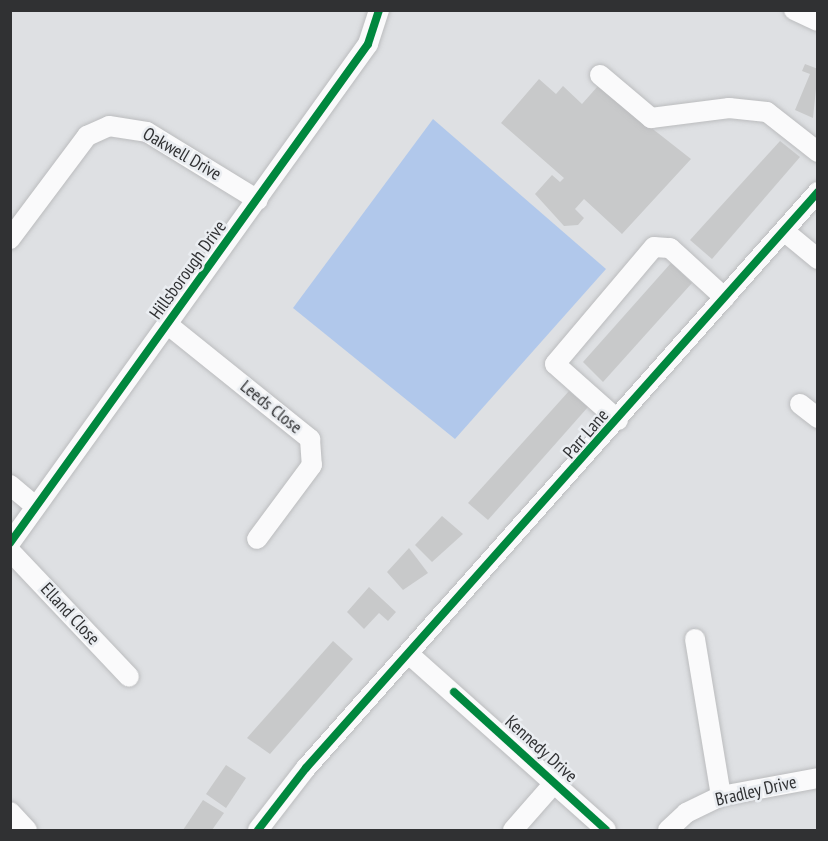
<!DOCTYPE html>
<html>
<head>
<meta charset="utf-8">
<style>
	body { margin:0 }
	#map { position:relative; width:828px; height:841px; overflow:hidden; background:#dee0e3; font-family:"PT Sans Narrow",sans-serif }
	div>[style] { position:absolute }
	.green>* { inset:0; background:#b1c8eb }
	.building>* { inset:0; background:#c8c9ca }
	.roads { filter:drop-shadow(0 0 2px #bbbcbe) drop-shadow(0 0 2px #bbbcbe) }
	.minor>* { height:20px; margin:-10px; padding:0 10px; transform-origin:10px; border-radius:10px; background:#fafafb }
	.cycleway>* { height:8px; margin:-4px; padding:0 4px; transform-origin:4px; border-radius:4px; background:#00873e }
	span { translate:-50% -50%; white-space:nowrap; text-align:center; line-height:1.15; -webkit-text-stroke:5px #eaedf1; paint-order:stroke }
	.street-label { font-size:18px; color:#303133 }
	.frame { position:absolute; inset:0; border:12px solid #303133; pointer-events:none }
</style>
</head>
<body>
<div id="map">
	<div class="green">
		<div style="clip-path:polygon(433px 119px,606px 269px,455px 439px,293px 308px)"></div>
	</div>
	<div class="building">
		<div style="clip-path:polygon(805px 64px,818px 69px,813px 118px,795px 110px,810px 74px,802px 71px)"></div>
		<div style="clip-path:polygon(539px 79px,556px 94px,563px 86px,582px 104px,598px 86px,691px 159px,622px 234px,584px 199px,575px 209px,584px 218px,578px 225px,564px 226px,535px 194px,552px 175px,560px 182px,564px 178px,501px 123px)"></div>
		<div style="clip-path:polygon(780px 141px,800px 157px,712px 259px,690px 240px)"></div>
		<div style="clip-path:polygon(671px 263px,692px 283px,603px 382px,583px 362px)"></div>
		<div style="clip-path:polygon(569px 391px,588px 407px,488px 520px,468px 503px)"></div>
		<div style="clip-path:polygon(442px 516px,463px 534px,432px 562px,415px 545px)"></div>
		<div style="clip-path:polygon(409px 548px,428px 573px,403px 590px,387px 572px)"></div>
		<div style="clip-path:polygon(369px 587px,396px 612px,388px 621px,379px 613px,364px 629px,347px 612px)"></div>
		<div style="clip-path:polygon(333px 641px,353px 659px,270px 754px,247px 738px)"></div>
		<div style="clip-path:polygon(226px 765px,246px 778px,226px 808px,206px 794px)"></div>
		<div style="clip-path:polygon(203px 800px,224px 813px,212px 830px,183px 830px)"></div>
	</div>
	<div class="roads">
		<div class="minor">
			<div style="left:794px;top:10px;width:26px;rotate:25deg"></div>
			<div style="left:600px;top:75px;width:67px;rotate:40.1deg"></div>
			<div style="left:651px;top:118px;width:79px;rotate:-7.3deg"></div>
			<div style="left:729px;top:108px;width:38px;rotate:6deg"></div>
			<div style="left:767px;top:112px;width:65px;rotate:38.1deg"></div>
			<div style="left:784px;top:231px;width:44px;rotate:39.5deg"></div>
			<div style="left:10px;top:239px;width:129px;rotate:-53.2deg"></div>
			<div style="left:87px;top:136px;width:24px;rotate:-24deg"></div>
			<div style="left:109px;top:126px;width:38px;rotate:9deg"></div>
			<div style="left:147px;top:132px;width:130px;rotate:31.5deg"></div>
			<div style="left:167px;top:324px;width:184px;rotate:38.8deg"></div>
			<div style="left:310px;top:439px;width:26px;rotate:86deg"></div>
			<div style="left:312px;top:465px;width:92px;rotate:126.6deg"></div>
			<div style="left:800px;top:404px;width:23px;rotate:38deg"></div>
			<div style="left:618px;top:420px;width:84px;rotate:-138.4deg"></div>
			<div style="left:555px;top:364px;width:153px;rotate:-49.8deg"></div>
			<div style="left:654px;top:247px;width:16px;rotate:4deg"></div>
			<div style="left:670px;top:248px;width:74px;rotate:42.3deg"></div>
			<div style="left:10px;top:485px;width:31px;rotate:40deg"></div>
			<div style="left:10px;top:543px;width:614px;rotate:-54.34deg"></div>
			<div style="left:368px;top:44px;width:36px;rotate:-72deg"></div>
			<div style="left:10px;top:551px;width:173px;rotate:46.6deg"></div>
			<div style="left:695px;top:639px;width:159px;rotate:80.6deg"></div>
			<div style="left:411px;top:656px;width:261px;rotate:41.7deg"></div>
			<div style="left:10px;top:812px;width:25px;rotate:47deg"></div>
			<div style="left:258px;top:830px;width:78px;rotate:-52.3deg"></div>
			<div style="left:306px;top:768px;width:771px;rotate:-48.37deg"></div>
			<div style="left:513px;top:830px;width:65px;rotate:-48.7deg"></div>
			<div style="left:668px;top:830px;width:25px;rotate:-43deg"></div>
			<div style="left:686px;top:813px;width:39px;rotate:-26deg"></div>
			<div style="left:721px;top:796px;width:99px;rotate:-10.5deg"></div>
		</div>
	</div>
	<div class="cycleway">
		<div style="left:10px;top:543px;width:614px;rotate:-54.34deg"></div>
		<div style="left:368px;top:44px;width:36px;rotate:-72deg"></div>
		<div style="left:454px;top:692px;width:205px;rotate:42.2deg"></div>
		<div style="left:258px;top:830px;width:78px;rotate:-52.3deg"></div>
		<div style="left:306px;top:768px;width:771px;rotate:-48.37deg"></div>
	</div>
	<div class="street-label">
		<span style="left:182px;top:154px;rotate:30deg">Oakwell Drive</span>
		<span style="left:188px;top:270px;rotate:-54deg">Hillsborough Drive</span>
		<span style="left:271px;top:407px;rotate:39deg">Leeds Close</span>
		<span style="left:586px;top:434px;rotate:-49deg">Parr Lane</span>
		<span style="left:70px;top:614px;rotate:47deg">Elland Close</span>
		<span style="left:541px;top:749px;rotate:42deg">Kennedy Drive</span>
		<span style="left:756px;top:791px;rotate:-13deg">Bradley Drive</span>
	</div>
	<div class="frame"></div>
</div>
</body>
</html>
